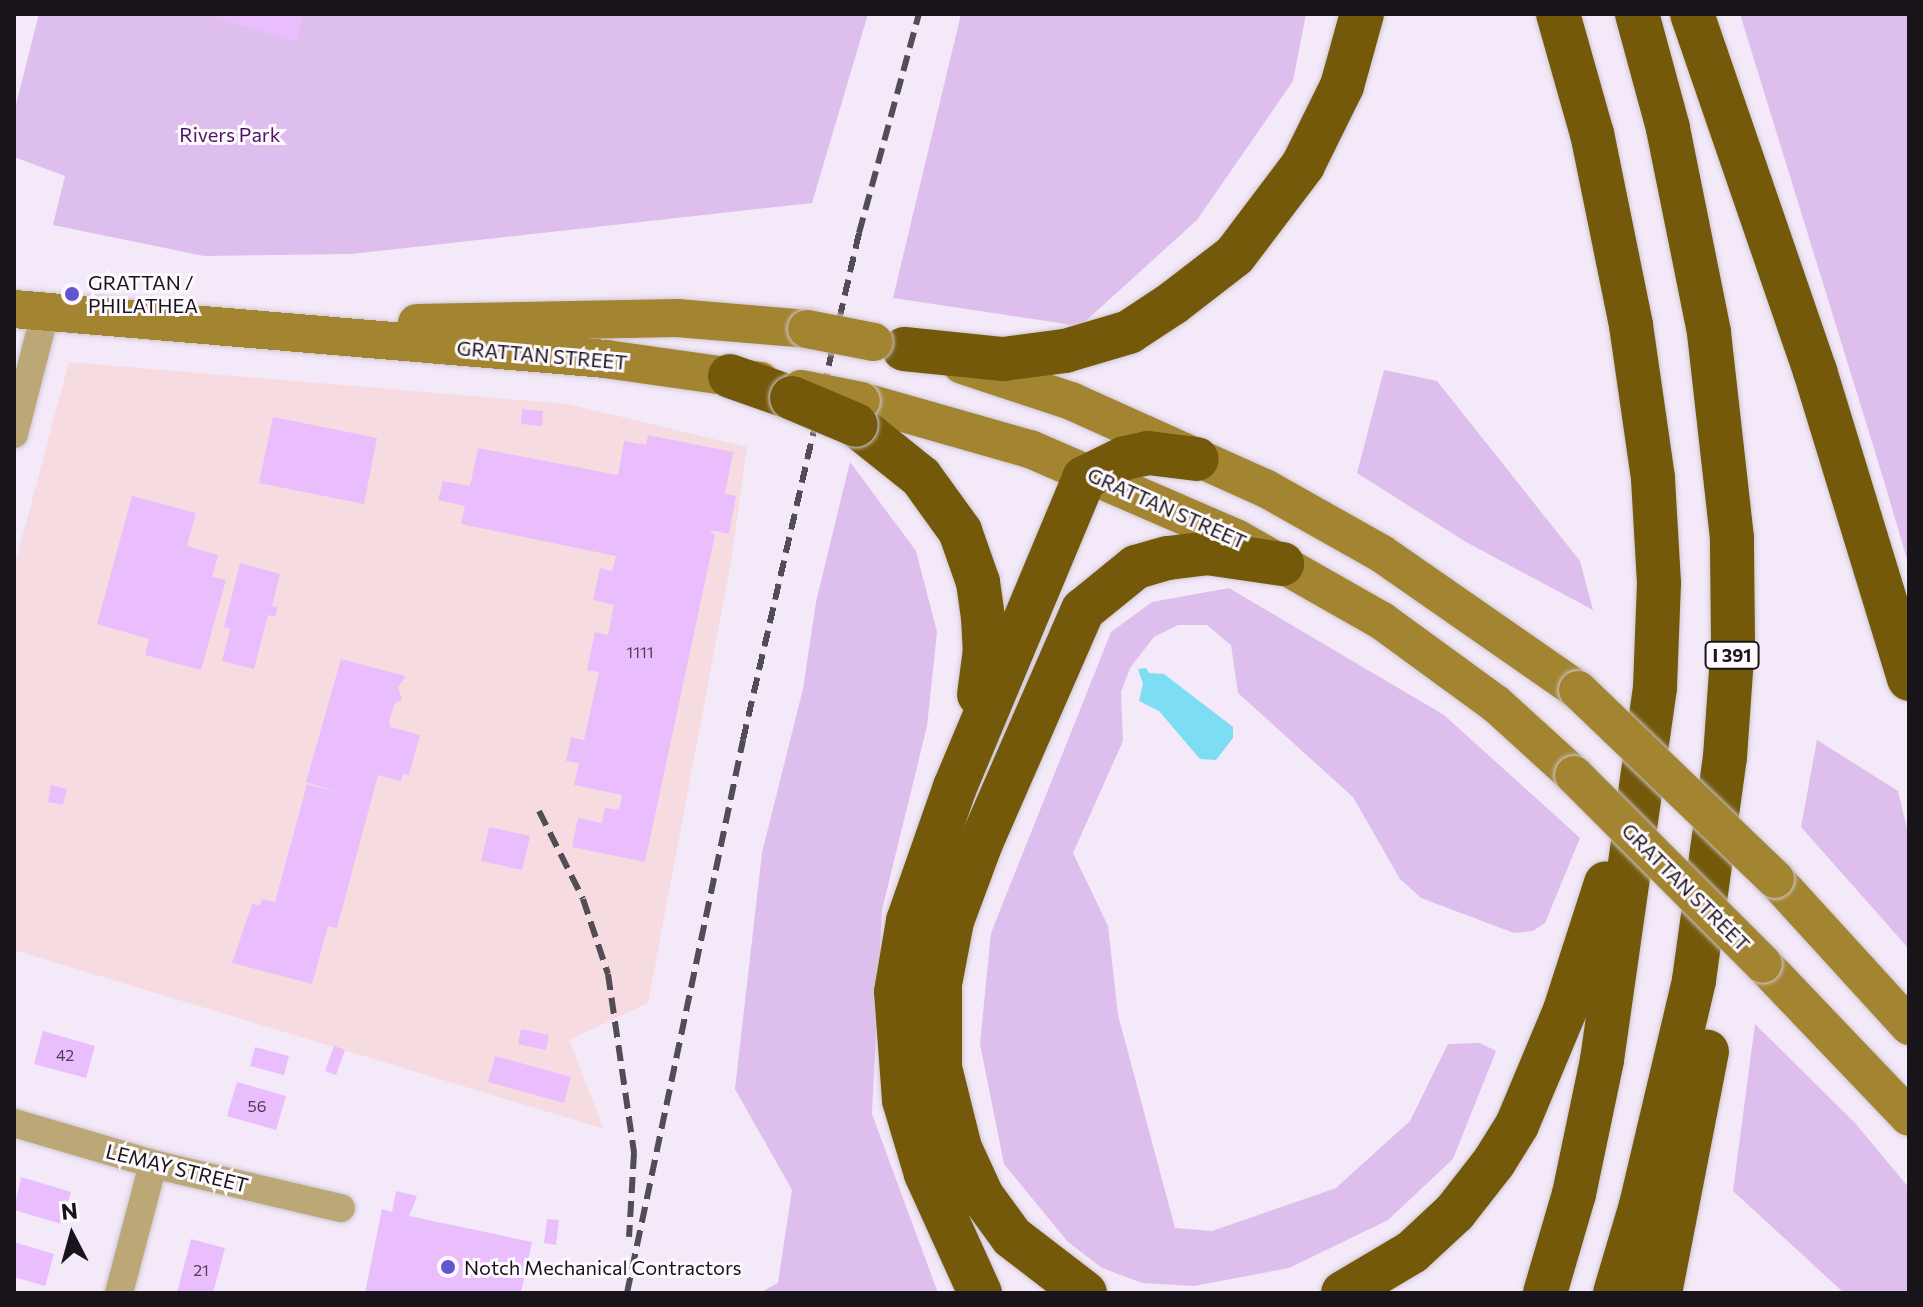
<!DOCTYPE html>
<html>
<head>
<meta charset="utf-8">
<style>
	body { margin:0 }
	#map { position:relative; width:1923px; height:1307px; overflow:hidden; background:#f3e9f8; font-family:Commissioner,sans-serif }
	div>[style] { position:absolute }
	.industrial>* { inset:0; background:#f6dce1 }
	.green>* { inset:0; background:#debeec }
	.water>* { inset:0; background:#7cddf3 }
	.building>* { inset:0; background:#eabefd }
	.roads { filter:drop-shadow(0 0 2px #d0c7d4) drop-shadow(0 0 2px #d0c7d4) }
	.minor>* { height:28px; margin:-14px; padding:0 14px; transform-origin:14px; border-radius:14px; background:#bca776 }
	.secondary>* { height:38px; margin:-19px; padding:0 19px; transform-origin:19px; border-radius:19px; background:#a38431 }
	.motorway>* { height:44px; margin:-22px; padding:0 22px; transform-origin:22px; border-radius:22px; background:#735909 }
	.rail>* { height:6px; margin-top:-3px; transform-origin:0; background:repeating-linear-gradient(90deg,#524d54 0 16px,transparent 0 24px) }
	.bridges { filter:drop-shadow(0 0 2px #d0c7d4) drop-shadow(0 0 2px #d0c7d4) }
	.secondary-bridge>* { height:38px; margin:-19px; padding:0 19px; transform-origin:19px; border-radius:19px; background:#a38431 }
	.motorway-bridge>* { height:44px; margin:-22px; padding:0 22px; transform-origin:22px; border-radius:22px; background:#735909 }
	.dots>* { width:22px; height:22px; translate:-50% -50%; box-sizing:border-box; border:4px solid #fdf9ff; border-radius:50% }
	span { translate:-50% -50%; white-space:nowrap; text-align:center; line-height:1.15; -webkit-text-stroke:6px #fdf9ff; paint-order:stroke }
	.number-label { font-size:16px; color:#4c3e52 }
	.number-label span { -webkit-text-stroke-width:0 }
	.shield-label span { padding:2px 6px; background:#fdf9ff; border:2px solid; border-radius:6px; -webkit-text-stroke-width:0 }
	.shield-label { font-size:18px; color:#181419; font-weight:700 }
	.park-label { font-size:20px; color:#4b165e }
	.poi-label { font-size:20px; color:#181419 }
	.left { translate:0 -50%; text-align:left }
	.street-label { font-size:20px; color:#181419 }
	.frame { position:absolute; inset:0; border:16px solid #181419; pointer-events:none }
	.north { position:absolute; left:32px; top:1195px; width:80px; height:80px; -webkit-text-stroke:6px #fdf9ff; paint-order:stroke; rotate:354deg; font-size:22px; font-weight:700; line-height:32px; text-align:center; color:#181419 }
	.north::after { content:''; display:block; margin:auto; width:28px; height:36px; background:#181419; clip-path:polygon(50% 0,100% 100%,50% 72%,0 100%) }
</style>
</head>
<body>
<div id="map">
	<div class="industrial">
		<div style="clip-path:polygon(69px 362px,568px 404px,747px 447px,731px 562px,648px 1003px,569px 1040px,604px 1129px,14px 950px,14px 568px)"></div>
	</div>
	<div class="green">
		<div style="clip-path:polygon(39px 14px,868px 14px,812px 203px,351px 254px,204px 256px,53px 225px,65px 176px,14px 157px,14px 112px)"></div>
		<div style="clip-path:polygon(961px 14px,1306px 14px,1293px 81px,1197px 220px,1080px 326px,893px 298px)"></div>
		<div style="clip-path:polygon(1740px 14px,1909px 14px,1909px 566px,1884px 481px)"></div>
		<div style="clip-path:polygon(1384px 370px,1437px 381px,1580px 561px,1593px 610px,1466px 542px,1357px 473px)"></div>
		<div style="clip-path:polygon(850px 462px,916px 551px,937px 632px,927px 726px,882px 910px,872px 1114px,938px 1293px,759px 1293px,778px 1283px,792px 1190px,735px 1089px,762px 853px,803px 689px,816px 602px)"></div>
		<div style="clip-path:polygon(1229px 588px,1444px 715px,1580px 838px,1545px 923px,1533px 931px,1514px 933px,1421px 898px,1400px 879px,1353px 797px,1238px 693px,1231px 645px,1207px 625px,1178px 625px,1154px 637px,1130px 668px,1121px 692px,1123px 741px,1073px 853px,1108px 926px,1118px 1015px,1175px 1228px,1212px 1231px,1336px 1188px,1410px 1121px,1448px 1044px,1480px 1043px,1496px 1051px,1453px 1159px,1388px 1220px,1289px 1268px,1194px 1286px,1142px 1283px,1102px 1268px,1068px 1242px,1004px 1164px,980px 1044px,991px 933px,1111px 632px,1152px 602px)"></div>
		<div style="clip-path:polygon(1817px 740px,1898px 791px,1909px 837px,1909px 949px,1801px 827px)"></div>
		<div style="clip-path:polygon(1755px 1024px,1855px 1123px,1909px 1188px,1909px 1293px,1844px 1293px,1733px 1191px)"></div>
	</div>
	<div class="water">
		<div style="clip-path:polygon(1146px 668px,1149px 673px,1164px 674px,1233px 727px,1233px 738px,1216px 760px,1200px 759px,1159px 711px,1139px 701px,1143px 684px,1138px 669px)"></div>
	</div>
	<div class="building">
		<div style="clip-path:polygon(205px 14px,304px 14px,296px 42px)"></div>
		<div style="clip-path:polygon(522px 409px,543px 411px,542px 426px,521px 424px)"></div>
		<div style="clip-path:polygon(273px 417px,377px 438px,364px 504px,259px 483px)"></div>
		<div style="clip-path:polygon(648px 435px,733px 452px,725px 494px,736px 496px,729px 534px,709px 530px,715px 535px,645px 862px,572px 847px,578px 818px,602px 823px,605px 808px,619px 810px,622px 795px,574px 785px,579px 763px,566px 761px,571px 737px,584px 740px,599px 672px,587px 670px,595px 632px,608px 635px,614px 605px,593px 600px,600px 568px,612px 571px,616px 556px,461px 524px,465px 506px,438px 500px,443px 481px,470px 486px,478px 448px,618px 475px,624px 441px,646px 445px)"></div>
		<div style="clip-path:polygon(132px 496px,196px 513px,187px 546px,218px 555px,212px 577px,226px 580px,201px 670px,145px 655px,149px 639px,97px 624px)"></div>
		<div style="clip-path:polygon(240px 563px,280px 574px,272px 606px,278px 607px,275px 617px,268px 615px,254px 669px,222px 661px,230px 629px,224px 627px)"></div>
		<div style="clip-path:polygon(341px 659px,406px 676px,398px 687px,402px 700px,395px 703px,389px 721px,391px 727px,420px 735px,409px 775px,403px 774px,401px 781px,378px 775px,337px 928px,328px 926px,312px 984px,232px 963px,252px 904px,260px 905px,262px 899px,275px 902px,307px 784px,342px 793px,306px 782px)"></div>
		<div style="clip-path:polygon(51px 785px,67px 789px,63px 805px,48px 802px)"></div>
		<div style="clip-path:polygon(489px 827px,530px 836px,522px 870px,481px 861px)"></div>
		<div style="clip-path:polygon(521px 1029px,549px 1035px,546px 1050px,518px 1044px)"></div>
		<div style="clip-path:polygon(43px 1031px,95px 1046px,86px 1078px,34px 1064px)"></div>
		<div style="clip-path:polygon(334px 1046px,345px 1050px,336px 1075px,325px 1071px)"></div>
		<div style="clip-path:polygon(255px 1047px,289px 1056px,284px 1075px,250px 1066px)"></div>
		<div style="clip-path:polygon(495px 1056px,571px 1077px,564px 1103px,488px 1082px)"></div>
		<div style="clip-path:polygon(237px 1082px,286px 1096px,276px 1130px,227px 1116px)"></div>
		<div style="clip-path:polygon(21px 1177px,71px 1192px,62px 1224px,14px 1210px)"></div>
		<div style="clip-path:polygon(396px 1191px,417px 1196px,409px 1216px,532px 1242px,521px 1293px,365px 1293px,382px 1209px,392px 1212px)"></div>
		<div style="clip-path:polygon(547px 1219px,559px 1220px,556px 1245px,544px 1243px)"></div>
		<div style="clip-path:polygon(191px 1239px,225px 1248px,213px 1293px,177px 1293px)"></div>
		<div style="clip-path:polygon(14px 1242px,54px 1254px,45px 1286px,14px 1277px)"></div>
	</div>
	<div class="roads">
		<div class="minor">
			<div style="left:14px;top:434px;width:125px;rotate:-75.6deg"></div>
			<div style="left:14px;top:1123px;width:145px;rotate:16.4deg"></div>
			<div style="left:153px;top:1164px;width:193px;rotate:13.2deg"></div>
			<div style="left:119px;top:1293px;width:133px;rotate:-75.2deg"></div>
		</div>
		<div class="secondary">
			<div style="left:14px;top:309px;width:594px;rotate:4.83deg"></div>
			<div style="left:606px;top:359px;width:156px;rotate:8.1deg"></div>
			<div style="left:417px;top:323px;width:260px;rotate:-1.1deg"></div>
			<div style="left:677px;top:318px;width:130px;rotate:4.8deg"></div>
			<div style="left:962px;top:365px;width:115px;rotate:18.3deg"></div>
			<div style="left:1071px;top:401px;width:213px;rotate:24.2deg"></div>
			<div style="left:1265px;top:488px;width:134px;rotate:29.4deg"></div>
			<div style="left:1382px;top:554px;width:239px;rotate:34.8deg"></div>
			<div style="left:861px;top:401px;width:176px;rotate:15.9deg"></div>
			<div style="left:1030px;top:449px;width:224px;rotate:23.4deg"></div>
			<div style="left:1236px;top:538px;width:168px;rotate:29.6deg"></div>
			<div style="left:1382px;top:621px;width:141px;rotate:36.1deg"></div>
			<div style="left:1496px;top:704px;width:105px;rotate:42.3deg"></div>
			<div style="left:1775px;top:879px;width:199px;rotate:47.6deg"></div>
			<div style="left:1763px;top:964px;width:211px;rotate:46.3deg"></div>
		</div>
		<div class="motorway">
			<div style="left:1692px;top:14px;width:378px;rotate:71deg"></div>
			<div style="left:1815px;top:371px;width:322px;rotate:73deg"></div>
			<div style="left:904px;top:349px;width:100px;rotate:5.8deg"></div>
			<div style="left:1003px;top:359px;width:63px;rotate:-7.4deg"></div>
			<div style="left:1065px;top:351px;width:67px;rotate:-16.5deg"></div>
			<div style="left:1129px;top:332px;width:53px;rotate:-33.4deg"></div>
			<div style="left:1173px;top:303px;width:78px;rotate:-37.7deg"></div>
			<div style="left:1235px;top:255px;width:113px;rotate:-52.9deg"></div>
			<div style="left:1303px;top:165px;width:88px;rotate:-63.7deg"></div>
			<div style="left:1342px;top:86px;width:75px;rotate:-74.5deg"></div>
			<div style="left:730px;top:376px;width:66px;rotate:19.5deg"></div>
			<div style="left:856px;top:425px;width:83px;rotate:38.7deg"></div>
			<div style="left:921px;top:477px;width:67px;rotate:54.2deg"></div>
			<div style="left:960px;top:531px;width:54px;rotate:70.6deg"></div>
			<div style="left:978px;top:582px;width:35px;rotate:82deg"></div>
			<div style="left:983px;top:617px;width:33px;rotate:87deg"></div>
			<div style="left:985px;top:650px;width:45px;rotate:97.6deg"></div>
			<div style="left:980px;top:1293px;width:131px;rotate:-114.4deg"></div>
			<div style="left:926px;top:1174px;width:77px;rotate:-106.6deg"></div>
			<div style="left:904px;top:1100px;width:108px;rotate:-94.2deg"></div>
			<div style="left:896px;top:992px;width:72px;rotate:-80.4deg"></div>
			<div style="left:908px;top:921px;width:142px;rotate:-70.7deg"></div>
			<div style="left:955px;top:787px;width:335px;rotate:-67.3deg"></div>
			<div style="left:1084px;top:478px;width:46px;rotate:-26deg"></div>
			<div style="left:1125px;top:458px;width:24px;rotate:-12deg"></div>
			<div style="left:1148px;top:453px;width:49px;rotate:7deg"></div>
			<div style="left:1085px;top:1293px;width:92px;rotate:-142.5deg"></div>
			<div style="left:1012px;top:1237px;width:51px;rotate:-126.2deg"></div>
			<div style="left:982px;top:1196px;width:53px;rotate:-114.6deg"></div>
			<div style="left:960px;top:1148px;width:82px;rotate:-104deg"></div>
			<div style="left:940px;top:1068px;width:84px;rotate:-90deg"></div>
			<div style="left:940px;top:984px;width:64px;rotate:-79.2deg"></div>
			<div style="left:952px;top:921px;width:83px;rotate:-69.6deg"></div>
			<div style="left:981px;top:843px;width:254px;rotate:-66.4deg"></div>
			<div style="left:1083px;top:610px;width:68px;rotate:-39.1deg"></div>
			<div style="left:1136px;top:567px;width:33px;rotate:-16deg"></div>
			<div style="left:1168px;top:558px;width:39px;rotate:-7deg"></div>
			<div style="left:1207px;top:553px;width:76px;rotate:8.3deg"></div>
			<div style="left:1343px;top:1293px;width:80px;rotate:-30.7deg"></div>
			<div style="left:1412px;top:1252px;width:59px;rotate:-42.9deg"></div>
			<div style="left:1455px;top:1212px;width:63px;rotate:-52deg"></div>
			<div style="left:1494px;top:1162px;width:44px;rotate:-58.1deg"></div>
			<div style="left:1517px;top:1125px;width:125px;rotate:-67.3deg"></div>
			<div style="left:1565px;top:1010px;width:133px;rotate:-72.1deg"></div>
			<div style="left:1545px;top:1293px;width:103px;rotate:-73.7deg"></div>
			<div style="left:1574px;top:1194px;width:137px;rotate:-78.2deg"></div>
			<div style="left:1602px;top:1060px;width:377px;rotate:-81.9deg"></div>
			<div style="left:1655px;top:687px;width:104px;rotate:-87.8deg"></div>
			<div style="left:1659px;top:583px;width:105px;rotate:-93.3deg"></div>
			<div style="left:1653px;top:478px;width:155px;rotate:-98.2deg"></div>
			<div style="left:1631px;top:325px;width:195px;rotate:-101.5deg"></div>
			<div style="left:1592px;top:134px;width:125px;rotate:-105.8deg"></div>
			<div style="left:1615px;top:1293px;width:92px;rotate:-73.5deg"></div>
			<div style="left:1641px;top:1205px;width:231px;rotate:-76.7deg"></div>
			<div style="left:1694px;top:980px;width:225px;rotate:-82.1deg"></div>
			<div style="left:1725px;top:757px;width:115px;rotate:-86deg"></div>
			<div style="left:1733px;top:642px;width:104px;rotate:-90.6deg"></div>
			<div style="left:1732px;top:538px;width:207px;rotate:-96.4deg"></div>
			<div style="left:1709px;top:332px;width:208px;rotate:-101.4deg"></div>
			<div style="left:1668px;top:128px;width:118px;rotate:-105.2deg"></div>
			<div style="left:1660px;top:1293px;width:246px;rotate:-79deg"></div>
		</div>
	</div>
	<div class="rail">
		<div style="left:539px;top:811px;width:98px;rotate:63.4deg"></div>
		<div style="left:583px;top:899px;width:79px;rotate:71.6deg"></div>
		<div style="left:608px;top:974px;width:181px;rotate:81.7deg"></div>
		<div style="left:634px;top:1153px;width:84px;rotate:93.4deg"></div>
		<div style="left:627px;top:1293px;width:565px;rotate:-78.15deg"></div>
		<div style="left:743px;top:740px;width:520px;rotate:-77.11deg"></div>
		<div style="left:859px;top:233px;width:227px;rotate:-74.7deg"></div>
	</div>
	<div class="bridges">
		<div class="secondary-bridge">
			<div style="left:807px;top:329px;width:68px;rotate:11deg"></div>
			<div style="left:801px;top:389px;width:61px;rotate:11.3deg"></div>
			<div style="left:1578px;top:690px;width:273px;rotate:43.8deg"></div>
			<div style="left:1574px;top:775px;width:267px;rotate:45deg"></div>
		</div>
		<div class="motorway-bridge">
			<div style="left:792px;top:398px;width:69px;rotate:22.9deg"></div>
		</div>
	</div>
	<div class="dots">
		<div style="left:72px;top:294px;background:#6156cf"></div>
		<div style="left:448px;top:1267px;background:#6156cf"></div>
	</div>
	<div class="number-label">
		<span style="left:640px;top:652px">1111</span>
		<span style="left:65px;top:1055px">42</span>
		<span style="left:257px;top:1106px">56</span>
		<span style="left:201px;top:1270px">21</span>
	</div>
	<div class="shield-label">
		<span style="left:1732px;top:655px">I 391</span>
	</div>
	<div class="park-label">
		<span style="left:230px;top:134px">Rivers Park</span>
	</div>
	<div class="poi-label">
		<span class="left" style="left:88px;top:294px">GRATTAN /<br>PHILATHEA</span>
		<span class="left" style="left:464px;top:1267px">Notch Mechanical Contractors</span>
	</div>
	<div class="street-label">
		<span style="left:542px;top:355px;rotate:5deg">GRATTAN STREET</span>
		<span style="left:1167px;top:508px;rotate:24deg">GRATTAN STREET</span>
		<span style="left:1686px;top:887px;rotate:45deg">GRATTAN STREET</span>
		<span style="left:177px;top:1168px;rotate:14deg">LEMAY STREET</span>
	</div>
	<div class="frame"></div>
	<div class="north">N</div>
</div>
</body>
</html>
